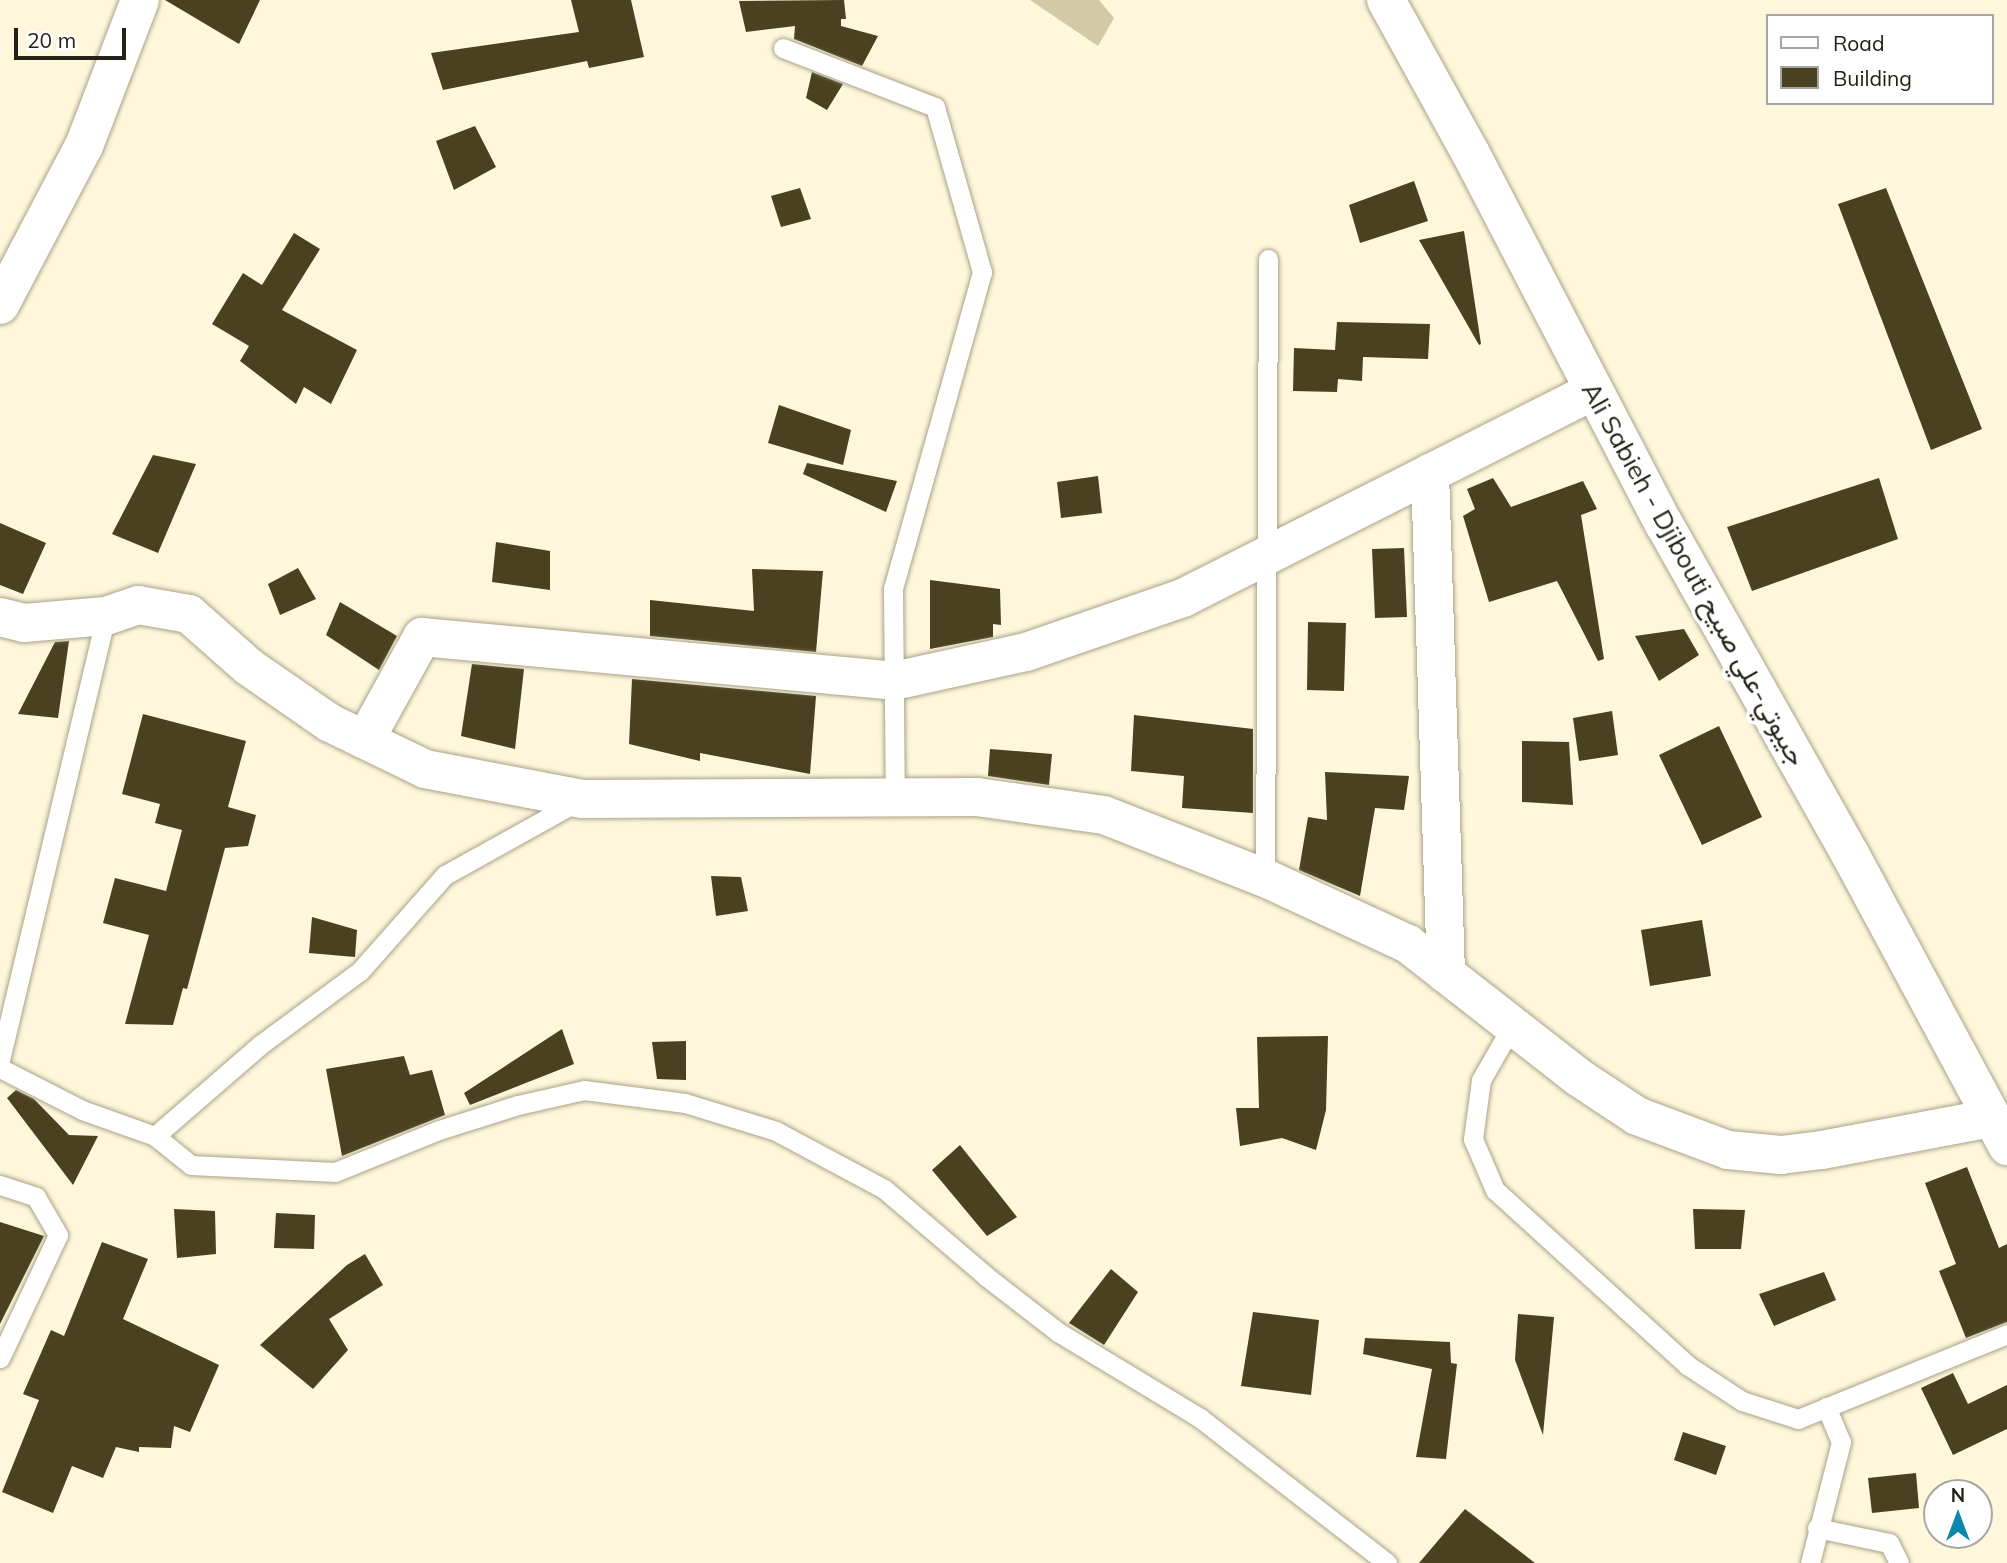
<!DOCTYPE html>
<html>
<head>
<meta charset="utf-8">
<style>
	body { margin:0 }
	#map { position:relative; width:2007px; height:1563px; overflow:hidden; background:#fef7db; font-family:Mulish,Vazirmatn,sans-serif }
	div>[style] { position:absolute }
	.green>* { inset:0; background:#d2caa7 }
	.building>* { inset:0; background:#494120 }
	.roads { filter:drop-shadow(0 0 2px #a9a288) drop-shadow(0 0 2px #a9a288) }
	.lane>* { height:19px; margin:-9.5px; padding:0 9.5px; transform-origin:9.5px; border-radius:9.5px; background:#fff }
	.street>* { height:38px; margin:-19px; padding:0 19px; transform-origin:19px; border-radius:19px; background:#fff }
	.secondary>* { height:38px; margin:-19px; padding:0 19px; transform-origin:19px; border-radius:19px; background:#fff }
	span { translate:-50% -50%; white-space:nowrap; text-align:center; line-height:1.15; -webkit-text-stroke:7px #fff; paint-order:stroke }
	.street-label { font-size:26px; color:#242117 }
	.legend { position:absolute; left:1766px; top:14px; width:228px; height:91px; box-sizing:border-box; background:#fff; border:2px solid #a7a6a2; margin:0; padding:9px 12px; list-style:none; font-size:21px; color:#242117 }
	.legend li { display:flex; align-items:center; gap:14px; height:35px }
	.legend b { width:35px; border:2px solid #a7a6a2 }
	.north { position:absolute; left:1923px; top:1479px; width:70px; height:70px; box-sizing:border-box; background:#fff; border:2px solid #a7a6a2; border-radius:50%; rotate:0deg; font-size:19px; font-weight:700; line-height:28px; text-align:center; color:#242117 }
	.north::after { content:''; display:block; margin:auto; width:24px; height:32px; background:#0a89ab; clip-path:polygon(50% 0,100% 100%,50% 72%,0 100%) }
	.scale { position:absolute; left:14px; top:28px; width:112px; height:32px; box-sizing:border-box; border:4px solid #242117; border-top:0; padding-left:9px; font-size:21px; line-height:24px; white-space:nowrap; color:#242117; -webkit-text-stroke:5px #fff; paint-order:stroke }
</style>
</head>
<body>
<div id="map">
	<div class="green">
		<div style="clip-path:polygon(1030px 0,1099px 0,1114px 18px,1098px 46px)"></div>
	</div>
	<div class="building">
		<div style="clip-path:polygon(165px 0,260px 0,239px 44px)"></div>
		<div style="clip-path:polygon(571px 0,631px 0,644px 57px,589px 68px,587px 61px,443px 90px,431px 53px,579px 32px)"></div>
		<div style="clip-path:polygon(844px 0,846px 19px,841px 19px,841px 26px,878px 36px,862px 66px,794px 39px,795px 26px,746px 32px,739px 1px)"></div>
		<div style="clip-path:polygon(812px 72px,843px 84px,827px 110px,806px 98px)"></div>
		<div style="clip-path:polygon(475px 126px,496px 167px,454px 190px,436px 141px)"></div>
		<div style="clip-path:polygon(1414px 181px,1428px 221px,1360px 243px,1349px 205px)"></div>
		<div style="clip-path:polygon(800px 188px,811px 219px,781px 227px,771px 196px)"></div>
		<div style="clip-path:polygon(1886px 188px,1982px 429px,1931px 450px,1838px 204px)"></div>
		<div style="clip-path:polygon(1464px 231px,1481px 344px,1479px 345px,1419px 240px)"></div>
		<div style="clip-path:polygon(294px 233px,320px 249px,282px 310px,357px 350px,331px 404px,304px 387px,296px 404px,240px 361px,249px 346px,212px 324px,243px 273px,262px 285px)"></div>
		<div style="clip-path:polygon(1337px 322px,1430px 324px,1428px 359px,1363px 357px,1362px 381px,1338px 379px,1337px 392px,1293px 391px,1294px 348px,1335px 350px)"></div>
		<div style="clip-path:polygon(779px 405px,851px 430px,843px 465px,768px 443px)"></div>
		<div style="clip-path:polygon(153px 455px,196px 464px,158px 553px,112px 534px)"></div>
		<div style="clip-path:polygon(807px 463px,897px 481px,886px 512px,803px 474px)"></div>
		<div style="clip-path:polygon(1098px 476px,1102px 513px,1061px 518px,1057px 482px)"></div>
		<div style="clip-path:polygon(1493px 478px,1511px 507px,1583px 481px,1597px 509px,1581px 515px,1604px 659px,1598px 661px,1557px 581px,1489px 602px,1463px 516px,1475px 509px,1467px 489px)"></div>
		<div style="clip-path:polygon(1879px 478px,1898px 539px,1752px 591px,1727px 527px)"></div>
		<div style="clip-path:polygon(0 523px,46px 543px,23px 594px,0 585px)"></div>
		<div style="clip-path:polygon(496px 542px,550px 551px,550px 590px,492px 582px)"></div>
		<div style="clip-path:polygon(1404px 548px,1407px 617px,1375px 618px,1372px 549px)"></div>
		<div style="clip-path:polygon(298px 568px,316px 599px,280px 615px,268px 584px)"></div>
		<div style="clip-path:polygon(752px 569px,823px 571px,816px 652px,650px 636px,650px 600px,754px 611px)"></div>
		<div style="clip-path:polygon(930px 580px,1000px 589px,1001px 625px,993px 624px,993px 637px,930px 649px)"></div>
		<div style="clip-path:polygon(340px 602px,397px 636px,379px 670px,326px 635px)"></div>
		<div style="clip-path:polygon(1308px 622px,1346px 623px,1344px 691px,1307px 690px)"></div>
		<div style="clip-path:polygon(1684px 629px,1699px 655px,1659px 681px,1635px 636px)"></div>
		<div style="clip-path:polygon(69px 641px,58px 718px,18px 714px,55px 642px)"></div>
		<div style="clip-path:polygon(472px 664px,524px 669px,515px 749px,461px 736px)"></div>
		<div style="clip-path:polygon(632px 679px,816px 696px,810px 774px,700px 753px,700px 761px,629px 744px)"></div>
		<div style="clip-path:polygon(1612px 711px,1618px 755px,1579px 761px,1573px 718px)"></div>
		<div style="clip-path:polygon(143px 714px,246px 741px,228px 807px,256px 815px,248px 846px,225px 848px,187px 989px,183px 988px,173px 1025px,125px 1024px,149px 935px,103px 923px,115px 878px,166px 891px,182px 830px,155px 823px,160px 804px,122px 794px)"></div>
		<div style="clip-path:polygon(1134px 715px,1253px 729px,1253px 813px,1182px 808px,1184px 776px,1131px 771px)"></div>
		<div style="clip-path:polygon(1719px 726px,1762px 817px,1702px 845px,1659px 755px)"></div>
		<div style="clip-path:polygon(1522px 741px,1569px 742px,1573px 805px,1522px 802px)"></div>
		<div style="clip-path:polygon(990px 749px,1052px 754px,1049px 785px,988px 776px)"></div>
		<div style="clip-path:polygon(1325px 772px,1409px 776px,1404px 810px,1375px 808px,1360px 896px,1299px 870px,1308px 817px,1327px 820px)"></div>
		<div style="clip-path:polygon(711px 876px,741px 877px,748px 911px,716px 916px)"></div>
		<div style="clip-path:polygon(312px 917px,357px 930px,355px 957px,309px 953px)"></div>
		<div style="clip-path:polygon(1702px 920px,1711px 976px,1650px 986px,1641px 930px)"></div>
		<div style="clip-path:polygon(562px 1029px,574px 1064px,470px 1105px,464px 1093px)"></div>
		<div style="clip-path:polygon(1328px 1036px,1326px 1110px,1316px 1150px,1282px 1138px,1240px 1146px,1236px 1108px,1259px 1108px,1257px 1037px)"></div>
		<div style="clip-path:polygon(686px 1041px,686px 1080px,657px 1079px,652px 1042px)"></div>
		<div style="clip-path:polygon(404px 1056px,410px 1075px,432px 1070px,445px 1115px,342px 1156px,326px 1069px)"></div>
		<div style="clip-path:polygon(16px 1090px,34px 1099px,69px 1135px,98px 1136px,73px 1185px,7px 1098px)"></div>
		<div style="clip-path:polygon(960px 1145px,1017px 1217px,987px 1236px,932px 1170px)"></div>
		<div style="clip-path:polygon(1967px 1167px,1999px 1248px,2007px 1244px,2007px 1322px,1966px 1338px,1939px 1271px,1956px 1264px,1925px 1183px)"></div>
		<div style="clip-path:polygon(174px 1209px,215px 1211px,216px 1254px,177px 1258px)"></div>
		<div style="clip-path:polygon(1693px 1209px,1745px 1210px,1741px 1249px,1695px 1249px)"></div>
		<div style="clip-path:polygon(276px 1213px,315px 1215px,314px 1249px,274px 1248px)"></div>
		<div style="clip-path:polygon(0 1222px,44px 1236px,0 1324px)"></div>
		<div style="clip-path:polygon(102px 1242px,148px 1259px,123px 1319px,219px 1365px,190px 1432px,174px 1426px,171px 1448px,139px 1447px,139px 1452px,116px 1447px,103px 1478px,72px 1466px,53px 1513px,2px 1492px,39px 1400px,23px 1394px,51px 1330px,64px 1336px)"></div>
		<div style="clip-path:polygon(365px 1254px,383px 1285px,329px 1319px,348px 1350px,313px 1389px,260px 1345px,347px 1265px)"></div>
		<div style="clip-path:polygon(1111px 1269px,1138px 1292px,1104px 1345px,1069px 1323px)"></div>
		<div style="clip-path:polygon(1824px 1272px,1836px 1300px,1774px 1326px,1759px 1294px)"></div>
		<div style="clip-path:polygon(1253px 1312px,1319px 1320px,1311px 1395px,1241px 1386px)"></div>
		<div style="clip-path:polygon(1518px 1314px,1554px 1317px,1543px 1435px,1515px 1360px)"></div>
		<div style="clip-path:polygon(1365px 1338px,1450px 1342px,1451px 1363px,1457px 1364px,1446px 1459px,1416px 1457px,1432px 1369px,1363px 1354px)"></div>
		<div style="clip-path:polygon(1953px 1373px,1968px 1404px,2007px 1385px,2007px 1429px,1953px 1455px,1921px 1388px)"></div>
		<div style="clip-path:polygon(1683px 1432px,1726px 1446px,1716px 1475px,1674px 1460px)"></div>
		<div style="clip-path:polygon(1916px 1473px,1919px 1508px,1872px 1513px,1868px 1478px)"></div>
		<div style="clip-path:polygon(1465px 1509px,1535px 1563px,1419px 1563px)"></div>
	</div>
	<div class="roads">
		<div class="lane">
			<div style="left:783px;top:48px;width:163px;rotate:21.2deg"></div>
			<div style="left:935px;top:107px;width:172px;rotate:74.1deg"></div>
			<div style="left:982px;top:272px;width:328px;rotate:105.7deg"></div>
			<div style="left:893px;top:588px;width:209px;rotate:89.5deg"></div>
			<div style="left:1265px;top:878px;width:619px;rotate:-89.72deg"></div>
			<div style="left:1512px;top:1026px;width:62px;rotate:119.9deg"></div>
			<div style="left:1481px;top:1080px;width:60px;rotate:97.7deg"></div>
			<div style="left:1473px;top:1139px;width:56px;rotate:66.7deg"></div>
			<div style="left:1495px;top:1190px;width:260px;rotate:42.3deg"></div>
			<div style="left:1687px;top:1365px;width:66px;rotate:33.2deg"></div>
			<div style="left:1742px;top:1401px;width:59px;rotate:17.8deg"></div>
			<div style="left:1798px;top:1419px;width:226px;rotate:-22.1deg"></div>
			<div style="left:0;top:1060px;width:456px;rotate:-76.6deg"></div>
			<div style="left:0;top:1068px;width:92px;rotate:27.1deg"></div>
			<div style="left:82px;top:1110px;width:77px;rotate:19.6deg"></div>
			<div style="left:155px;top:1136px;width:46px;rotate:38.9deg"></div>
			<div style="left:191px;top:1165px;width:144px;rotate:2.8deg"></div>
			<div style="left:335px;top:1172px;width:112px;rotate:-22deg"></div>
			<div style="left:439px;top:1130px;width:83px;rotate:-17.6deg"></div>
			<div style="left:518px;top:1105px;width:68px;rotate:-12.8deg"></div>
			<div style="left:584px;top:1090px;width:102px;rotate:7.3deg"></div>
			<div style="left:685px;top:1103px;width:95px;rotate:17.1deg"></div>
			<div style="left:776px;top:1131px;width:123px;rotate:28.2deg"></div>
			<div style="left:884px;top:1189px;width:135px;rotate:40.5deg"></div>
			<div style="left:987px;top:1277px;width:90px;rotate:37.8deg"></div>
			<div style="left:1058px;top:1332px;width:166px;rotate:31.2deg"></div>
			<div style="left:1200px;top:1418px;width:237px;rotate:37.8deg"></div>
			<div style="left:155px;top:1136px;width:139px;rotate:-40.9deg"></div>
			<div style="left:260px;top:1045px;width:124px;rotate:-36.5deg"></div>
			<div style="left:360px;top:971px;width:128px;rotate:-48.5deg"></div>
			<div style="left:445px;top:875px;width:150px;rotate:-29.1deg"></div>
			<div style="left:0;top:1185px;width:38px;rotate:18deg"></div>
			<div style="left:36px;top:1197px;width:44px;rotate:59.9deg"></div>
			<div style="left:58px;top:1235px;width:136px;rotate:115.2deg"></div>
			<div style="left:1817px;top:1528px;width:74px;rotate:11.8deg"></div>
			<div style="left:1889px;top:1543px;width:22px;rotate:63deg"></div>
			<div style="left:1810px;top:1563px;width:125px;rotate:-75.6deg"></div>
			<div style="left:1841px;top:1442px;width:38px;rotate:-113deg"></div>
		</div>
		<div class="street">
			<div style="left:0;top:305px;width:180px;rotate:-62.2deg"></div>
			<div style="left:84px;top:146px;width:156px;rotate:-69deg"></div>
			<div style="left:1430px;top:473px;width:501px;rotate:88.17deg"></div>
			<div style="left:0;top:617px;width:25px;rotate:14deg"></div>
			<div style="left:24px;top:623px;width:82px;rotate:-4.9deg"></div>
			<div style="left:106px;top:616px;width:34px;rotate:-19deg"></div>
			<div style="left:138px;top:605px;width:52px;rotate:10deg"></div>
			<div style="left:189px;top:614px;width:80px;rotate:41.5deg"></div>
			<div style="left:249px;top:667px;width:98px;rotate:34.7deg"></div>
			<div style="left:330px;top:723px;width:106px;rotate:25.8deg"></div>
			<div style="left:425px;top:769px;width:160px;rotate:10.8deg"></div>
			<div style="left:582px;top:799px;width:395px;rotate:-0.3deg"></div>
			<div style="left:977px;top:797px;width:128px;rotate:8.1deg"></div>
			<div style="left:1104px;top:815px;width:173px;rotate:21.4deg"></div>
			<div style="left:1265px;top:878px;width:157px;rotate:24.8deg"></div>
			<div style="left:1408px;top:944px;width:216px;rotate:38deg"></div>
			<div style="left:1578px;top:1077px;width:71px;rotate:33.5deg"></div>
			<div style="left:1637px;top:1116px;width:97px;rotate:20.5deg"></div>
			<div style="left:1728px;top:1150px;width:53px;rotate:5.4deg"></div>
			<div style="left:1781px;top:1155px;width:41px;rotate:-7deg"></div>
			<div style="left:1822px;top:1150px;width:173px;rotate:-10.7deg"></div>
			<div style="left:365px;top:740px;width:118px;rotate:-61deg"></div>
			<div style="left:422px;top:637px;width:474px;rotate:5.3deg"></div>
			<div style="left:894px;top:681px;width:135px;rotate:-12.4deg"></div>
			<div style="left:1026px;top:652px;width:166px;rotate:-19deg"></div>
			<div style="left:1183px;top:598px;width:458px;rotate:-26.8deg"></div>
		</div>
		<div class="secondary">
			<div style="left:1386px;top:0;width:174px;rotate:61.1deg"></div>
			<div style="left:1470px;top:152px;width:420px;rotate:62.5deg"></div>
			<div style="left:1664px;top:524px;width:379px;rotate:60.6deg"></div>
			<div style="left:1850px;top:854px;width:332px;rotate:61.7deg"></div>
		</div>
	</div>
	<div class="street-label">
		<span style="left:1694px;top:574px;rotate:61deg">Ali Sabieh - Djibouti جيبوتي-علي صبيح</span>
	</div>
	<ul class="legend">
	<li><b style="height:9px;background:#fff"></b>Road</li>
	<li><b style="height:19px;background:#494120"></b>Building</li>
	</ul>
	<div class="north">N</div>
	<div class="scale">20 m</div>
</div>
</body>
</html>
